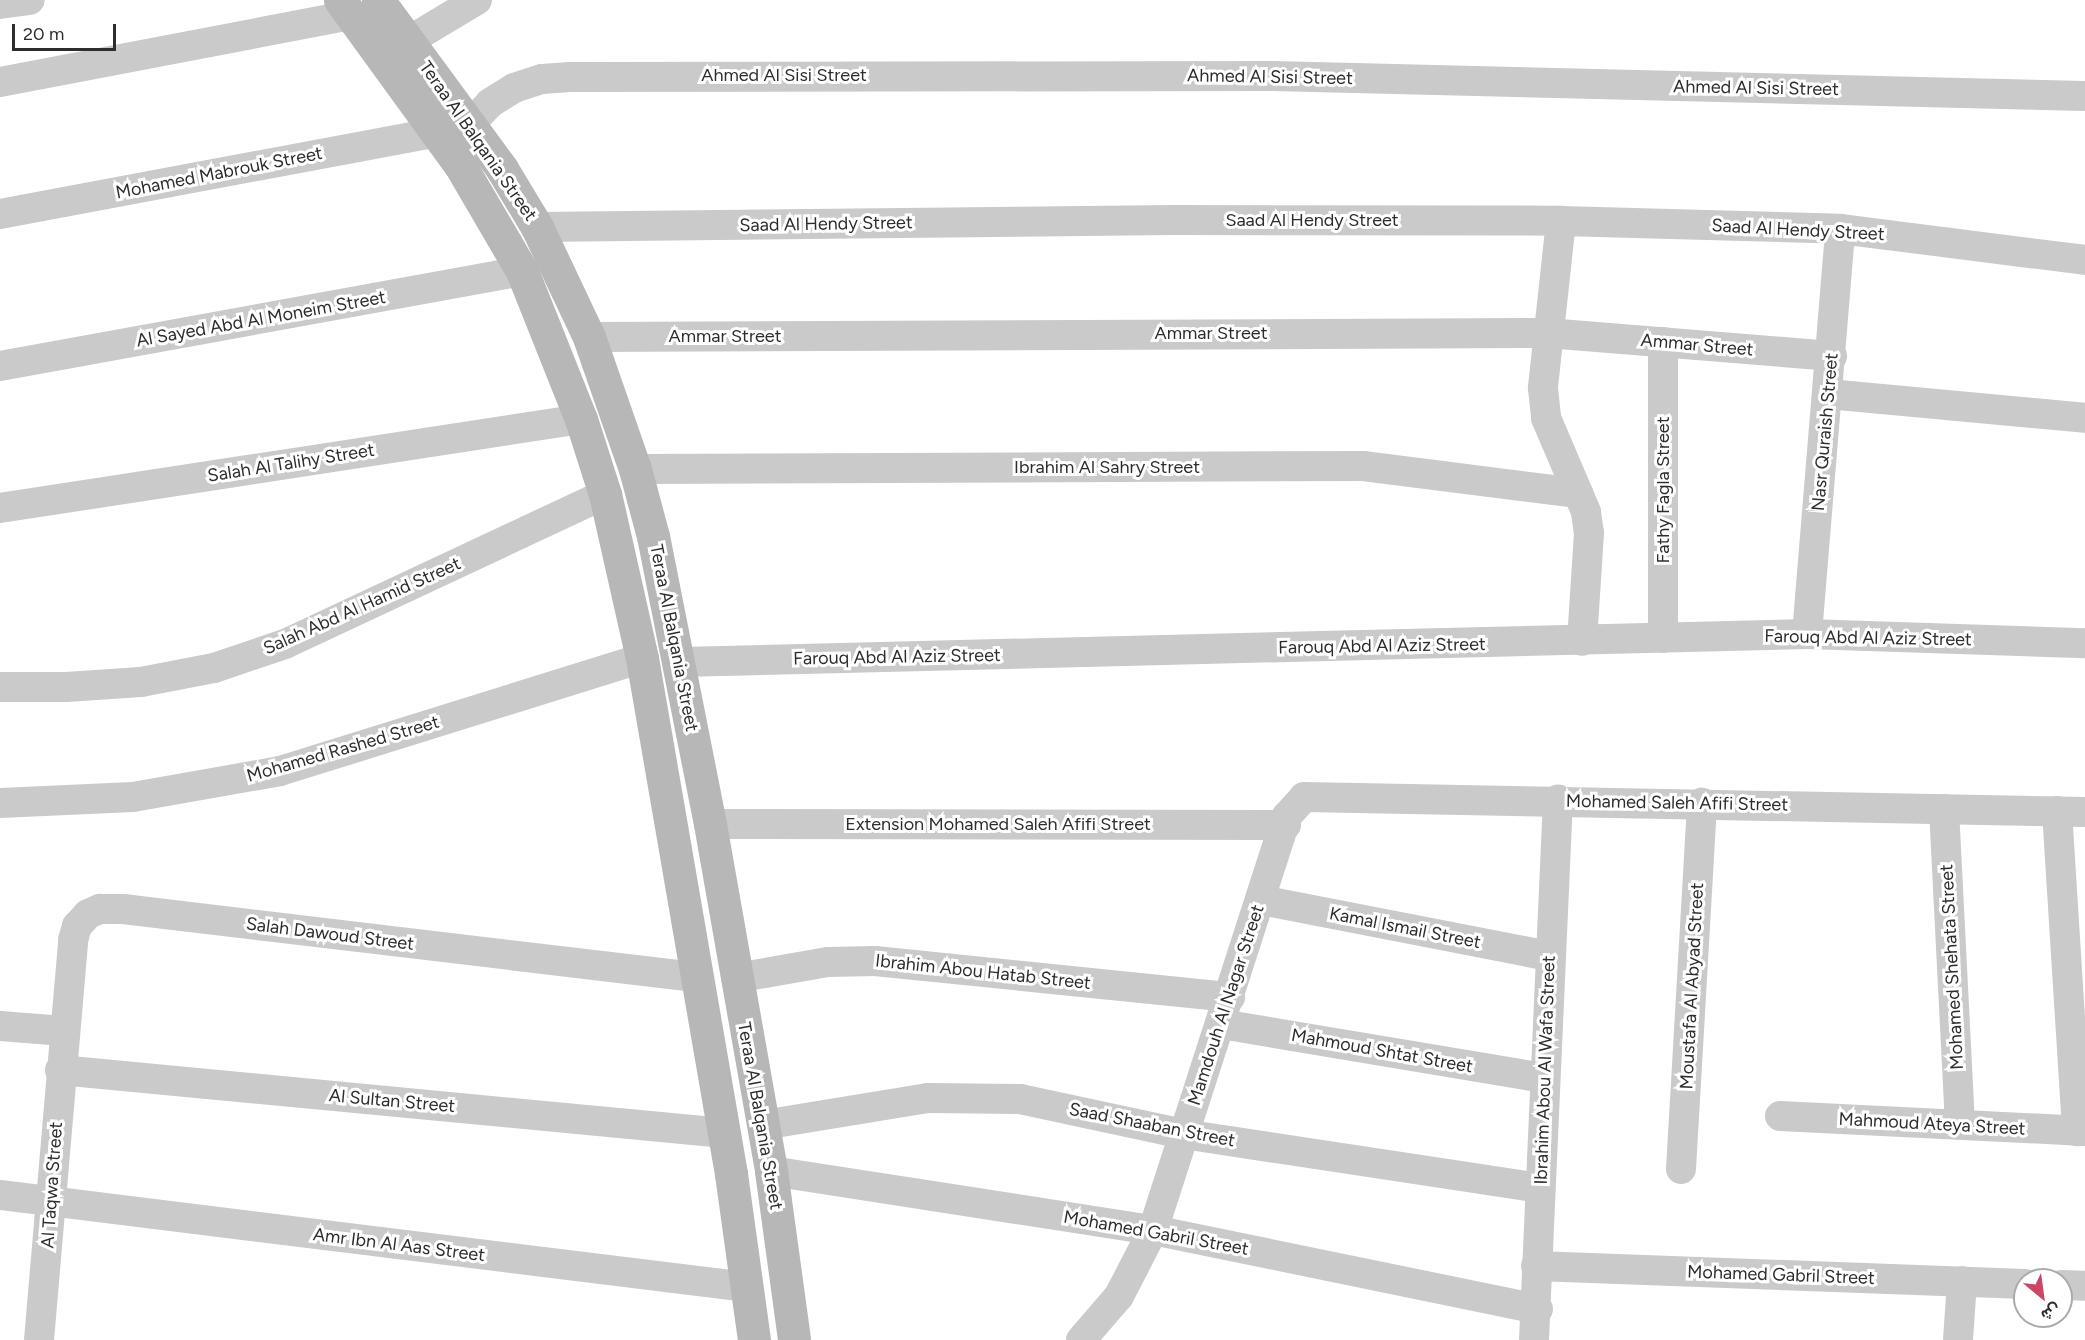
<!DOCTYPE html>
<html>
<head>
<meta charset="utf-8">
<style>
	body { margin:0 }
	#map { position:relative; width:2085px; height:1340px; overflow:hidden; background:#fff; font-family:Figtree,Vazirmatn,sans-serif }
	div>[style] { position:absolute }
	.street>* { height:30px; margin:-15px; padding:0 15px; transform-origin:15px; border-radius:15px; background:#cacaca }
	.secondary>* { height:33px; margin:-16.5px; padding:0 16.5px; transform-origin:16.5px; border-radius:16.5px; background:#b7b7b7 }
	span { translate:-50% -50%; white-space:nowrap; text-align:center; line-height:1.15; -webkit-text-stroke:6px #fff; paint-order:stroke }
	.street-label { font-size:18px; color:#2d2d2d }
	.north { position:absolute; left:2013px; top:1268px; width:60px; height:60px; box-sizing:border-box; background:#fff; border:2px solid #ababab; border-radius:50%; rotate:151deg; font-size:16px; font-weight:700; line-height:24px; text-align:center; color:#2d2d2d }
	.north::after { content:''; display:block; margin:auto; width:21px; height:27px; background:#ce4666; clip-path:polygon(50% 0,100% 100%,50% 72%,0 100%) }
	.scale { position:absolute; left:12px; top:24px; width:104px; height:27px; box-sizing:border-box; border:3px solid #2d2d2d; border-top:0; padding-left:8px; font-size:18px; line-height:21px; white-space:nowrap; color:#2d2d2d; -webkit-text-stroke:4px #fff; paint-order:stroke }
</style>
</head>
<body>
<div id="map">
	<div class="street">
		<div style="left:0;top:4px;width:30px;rotate:-8deg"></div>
		<div style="left:387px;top:54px;width:105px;rotate:-31deg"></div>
		<div style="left:0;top:82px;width:357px;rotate:-10.8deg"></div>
		<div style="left:470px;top:124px;width:29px;rotate:-46deg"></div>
		<div style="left:490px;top:103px;width:28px;rotate:-32deg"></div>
		<div style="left:514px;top:88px;width:29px;rotate:-18deg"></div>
		<div style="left:542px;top:79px;width:28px;rotate:-4deg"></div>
		<div style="left:570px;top:77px;width:703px;rotate:-0.08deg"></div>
		<div style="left:1273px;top:76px;width:812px;rotate:1.41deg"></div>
		<div style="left:0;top:214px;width:446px;rotate:-10.6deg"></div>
		<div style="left:1561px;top:221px;width:168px;rotate:96.2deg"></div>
		<div style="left:1543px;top:388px;width:30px;rotate:84deg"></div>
		<div style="left:1546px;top:418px;width:102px;rotate:66.9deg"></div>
		<div style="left:1586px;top:512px;width:21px;rotate:82deg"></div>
		<div style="left:1589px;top:533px;width:108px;rotate:93.7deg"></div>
		<div style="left:537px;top:227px;width:637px;rotate:-0.63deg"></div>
		<div style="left:1174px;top:220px;width:387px;rotate:0.1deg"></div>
		<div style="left:1561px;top:221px;width:279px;rotate:1.6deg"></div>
		<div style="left:1840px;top:229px;width:247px;rotate:7.2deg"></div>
		<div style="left:589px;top:337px;width:958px;rotate:-0.24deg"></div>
		<div style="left:1547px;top:333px;width:286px;rotate:4.6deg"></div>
		<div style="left:0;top:366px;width:531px;rotate:-10.31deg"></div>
		<div style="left:1828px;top:394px;width:258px;rotate:5.3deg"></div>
		<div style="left:635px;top:469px;width:728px;rotate:-0.24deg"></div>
		<div style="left:1363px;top:466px;width:217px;rotate:7.2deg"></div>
		<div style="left:0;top:508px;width:588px;rotate:-8.71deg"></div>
		<div style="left:1807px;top:634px;width:406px;rotate:-85.3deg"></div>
		<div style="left:1663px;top:638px;width:296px;rotate:-90deg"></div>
		<div style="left:680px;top:662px;width:1127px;rotate:-1.42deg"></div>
		<div style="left:1807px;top:634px;width:278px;rotate:1.9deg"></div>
		<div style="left:0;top:687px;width:66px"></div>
		<div style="left:66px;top:687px;width:75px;rotate:-3.8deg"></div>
		<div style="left:141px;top:682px;width:74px;rotate:-10.9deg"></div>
		<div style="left:214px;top:668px;width:75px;rotate:-18.7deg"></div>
		<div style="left:285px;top:644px;width:353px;rotate:-25.1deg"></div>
		<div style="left:0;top:803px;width:133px;rotate:-2.6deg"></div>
		<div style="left:133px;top:797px;width:149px;rotate:-10deg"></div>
		<div style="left:280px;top:771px;width:379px;rotate:-17.3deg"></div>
		<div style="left:1944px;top:809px;width:316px;rotate:87.1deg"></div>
		<div style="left:2057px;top:811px;width:321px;rotate:86.4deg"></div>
		<div style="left:710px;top:824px;width:576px;rotate:0.1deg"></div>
		<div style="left:1261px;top:900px;width:293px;rotate:11deg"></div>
		<div style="left:736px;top:978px;width:93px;rotate:-9.9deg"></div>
		<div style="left:828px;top:962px;width:47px;rotate:-1.2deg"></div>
		<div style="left:875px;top:961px;width:357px;rotate:5.8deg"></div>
		<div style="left:1221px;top:1024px;width:327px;rotate:9.5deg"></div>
		<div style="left:0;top:1026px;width:64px;rotate:4.5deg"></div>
		<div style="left:60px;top:1070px;width:667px;rotate:5.42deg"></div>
		<div style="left:1780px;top:1116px;width:305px;rotate:2.8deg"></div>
		<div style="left:763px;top:1125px;width:167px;rotate:-9.3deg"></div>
		<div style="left:928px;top:1098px;width:92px;rotate:0.6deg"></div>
		<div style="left:1020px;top:1099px;width:167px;rotate:12.1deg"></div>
		<div style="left:1183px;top:1134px;width:361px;rotate:8.6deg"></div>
		<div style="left:1681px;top:1169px;width:367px;rotate:-86.7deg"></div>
		<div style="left:771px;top:1171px;width:387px;rotate:8.8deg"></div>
		<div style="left:1153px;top:1230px;width:393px;rotate:11.6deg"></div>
		<div style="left:0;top:1195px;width:753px;rotate:7.02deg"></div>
		<div style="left:1536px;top:1266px;width:489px;rotate:2.1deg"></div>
		<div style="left:2061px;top:1285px;width:24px;rotate:2deg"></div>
		<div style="left:39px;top:1340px;width:401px;rotate:-85.1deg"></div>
		<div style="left:73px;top:940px;width:15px;rotate:-74deg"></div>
		<div style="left:77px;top:926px;width:16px;rotate:-47deg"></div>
		<div style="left:88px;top:914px;width:13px;rotate:-23deg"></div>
		<div style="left:100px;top:909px;width:23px"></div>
		<div style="left:123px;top:909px;width:576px;rotate:6.78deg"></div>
		<div style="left:1081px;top:1340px;width:58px;rotate:-49.2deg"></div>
		<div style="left:1119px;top:1296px;width:74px;rotate:-62.7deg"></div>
		<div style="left:1153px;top:1230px;width:435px;rotate:-72.1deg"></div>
		<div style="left:1287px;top:816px;width:25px;rotate:-48deg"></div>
		<div style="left:1304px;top:797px;width:781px;rotate:1.1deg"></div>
		<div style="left:1534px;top:1340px;width:541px;rotate:-87.46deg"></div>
		<div style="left:1958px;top:1340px;width:59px;rotate:-86.1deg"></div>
	</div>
	<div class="secondary">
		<div style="left:340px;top:0;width:204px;rotate:54deg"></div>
		<div style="left:460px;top:165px;width:123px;rotate:59.7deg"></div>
		<div style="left:522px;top:271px;width:159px;rotate:68.3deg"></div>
		<div style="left:581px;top:419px;width:79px;rotate:72.3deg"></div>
		<div style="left:605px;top:494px;width:168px;rotate:77.3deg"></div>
		<div style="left:642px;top:658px;width:524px;rotate:80.21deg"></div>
		<div style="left:731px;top:1174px;width:168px;rotate:82.1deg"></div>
		<div style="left:378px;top:0;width:210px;rotate:53.7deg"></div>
		<div style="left:502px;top:169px;width:68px;rotate:58.9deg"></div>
		<div style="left:537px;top:227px;width:122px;rotate:64.7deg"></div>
		<div style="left:589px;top:337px;width:140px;rotate:70.8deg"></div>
		<div style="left:635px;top:469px;width:69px;rotate:75deg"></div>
		<div style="left:653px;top:536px;width:294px;rotate:78.8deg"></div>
		<div style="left:710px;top:824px;width:352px;rotate:80deg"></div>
		<div style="left:771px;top:1171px;width:171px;rotate:82.2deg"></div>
	</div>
	<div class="street-label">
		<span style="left:784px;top:75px">Ahmed Al Sisi Street</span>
		<span style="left:1270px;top:77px;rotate:1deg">Ahmed Al Sisi Street</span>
		<span style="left:1756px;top:88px;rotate:1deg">Ahmed Al Sisi Street</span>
		<span style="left:478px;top:141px;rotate:55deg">Teraa Al Balqania Street</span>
		<span style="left:219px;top:173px;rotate:-11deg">Mohamed Mabrouk Street</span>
		<span style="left:1312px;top:220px">Saad Al Hendy Street</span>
		<span style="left:826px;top:224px;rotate:-1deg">Saad Al Hendy Street</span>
		<span style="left:1798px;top:230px;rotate:3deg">Saad Al Hendy Street</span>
		<span style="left:261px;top:319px;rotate:-10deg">Al Sayed Abd Al Moneim Street</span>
		<span style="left:1211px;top:333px">Ammar Street</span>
		<span style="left:725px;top:336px">Ammar Street</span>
		<span style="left:1697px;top:345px;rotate:5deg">Ammar Street</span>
		<span style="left:1825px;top:432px;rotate:-85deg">Nasr Quraish Street</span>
		<span style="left:291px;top:463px;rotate:-9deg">Salah Al Talihy Street</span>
		<span style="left:1107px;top:467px">Ibrahim Al Sahry Street</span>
		<span style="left:1663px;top:490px;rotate:-90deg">Fathy Fagla Street</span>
		<span style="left:362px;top:606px;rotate:-24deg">Salah Abd Al Hamid Street</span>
		<span style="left:674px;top:638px;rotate:79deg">Teraa Al Balqania Street</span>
		<span style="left:1868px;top:638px;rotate:1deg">Farouq Abd Al Aziz Street</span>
		<span style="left:1382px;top:646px;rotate:-1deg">Farouq Abd Al Aziz Street</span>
		<span style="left:897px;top:657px;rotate:-1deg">Farouq Abd Al Aziz Street</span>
		<span style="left:343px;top:749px;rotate:-16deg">Mohamed Rashed Street</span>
		<span style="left:1677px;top:803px;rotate:1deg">Mohamed Saleh Afifi Street</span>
		<span style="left:998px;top:824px">Extension Mohamed Saleh Afifi Street</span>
		<span style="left:1405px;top:928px;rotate:11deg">Kamal Ismail Street</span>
		<span style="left:330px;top:934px;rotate:7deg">Salah Dawoud Street</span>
		<span style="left:1952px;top:967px;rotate:-93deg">Mohamed Shehata Street</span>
		<span style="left:983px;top:972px;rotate:6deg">Ibrahim Abou Hatab Street</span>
		<span style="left:1692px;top:986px;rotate:-87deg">Moustafa Al Abyad Street</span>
		<span style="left:1226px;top:1005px;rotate:-72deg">Mamdouh Al Nagar Street</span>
		<span style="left:1382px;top:1051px;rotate:10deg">Mahmoud Shtat Street</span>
		<span style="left:1545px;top:1070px;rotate:-88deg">Ibrahim Abou Al Wafa Street</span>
		<span style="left:392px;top:1101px;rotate:5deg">Al Sultan Street</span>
		<span style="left:760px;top:1116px;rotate:80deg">Teraa Al Balqania Street</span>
		<span style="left:1932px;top:1124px;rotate:3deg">Mahmoud Ateya Street</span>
		<span style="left:1152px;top:1125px;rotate:11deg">Saad Shaaban Street</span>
		<span style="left:52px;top:1185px;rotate:-86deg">Al Taqwa Street</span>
		<span style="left:1156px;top:1233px;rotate:10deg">Mohamed Gabril Street</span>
		<span style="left:399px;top:1245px;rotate:7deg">Amr Ibn Al Aas Street</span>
		<span style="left:1781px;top:1275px;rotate:2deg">Mohamed Gabril Street</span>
	</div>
	<div class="north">ش</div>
	<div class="scale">20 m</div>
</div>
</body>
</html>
